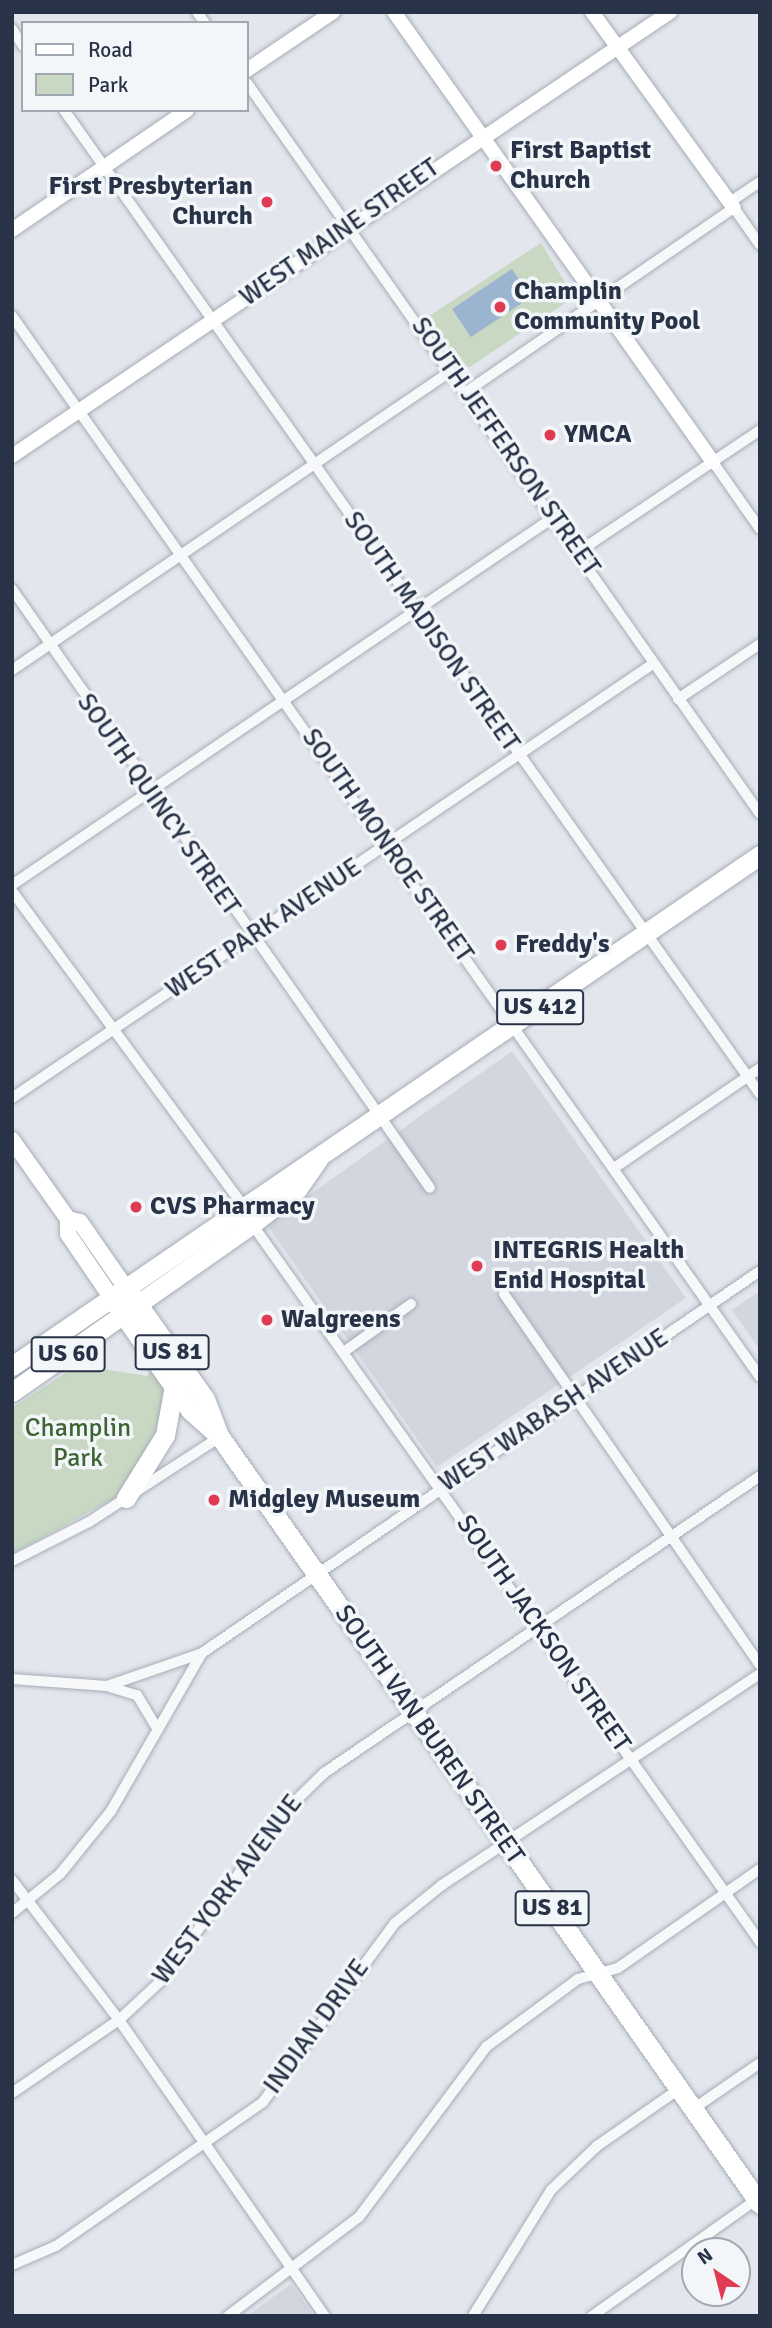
<!DOCTYPE html>
<html>
<head>
<meta charset="utf-8">
<style>
	body { margin:0 }
	#map { position:relative; width:772px; height:2328px; overflow:hidden; background:#e3e7ed; font-family:Signika,sans-serif }
	div>[style] { position:absolute }
	.built>* { inset:0; background:#d1d6df }
	.green>* { inset:0; background:#c8d8c3 }
	.water>* { inset:0; background:#9bb4d0 }
	.roads { filter:drop-shadow(0 0 2px #a7adb8) drop-shadow(0 0 2px #a7adb8) }
	.street>* { height:10px; margin:-5px; padding:0 5px; transform-origin:5px; border-radius:5px; background:#f7f8fa }
	.secondary>* { height:14px; margin:-7px; padding:0 7px; transform-origin:7px; border-radius:7px; background:#fff }
	.primary>* { height:16px; margin:-8px; padding:0 8px; transform-origin:8px; border-radius:8px; background:#fff }
	.highway>* { height:19px; margin:-9.5px; padding:0 9.5px; transform-origin:9.5px; border-radius:9.5px; background:#fff }
	.dots>* { width:19px; height:19px; translate:-50% -50%; box-sizing:border-box; border:4px solid #f3f6f9; border-radius:50% }
	span { translate:-50% -50%; white-space:nowrap; text-align:center; line-height:1.15; -webkit-text-stroke:7px #f3f6f9; paint-order:stroke }
	.shield-label span { padding:2px 5px; background:#f3f6f9; border:2px solid; border-radius:5px; -webkit-text-stroke-width:0 }
	.shield-label { font-size:24px; color:#283348; font-weight:700 }
	.poi-label { font-size:26px; color:#283348; font-weight:700 }
	.left { translate:0 -50%; text-align:left }
	.right { translate:-100% -50%; text-align:right }
	.street-label { font-size:26px; color:#283348 }
	.park-label { font-size:26px; color:#3d6534 }
	.frame { position:absolute; inset:0; border:14px solid #283348; pointer-events:none }
	.legend { position:absolute; left:21px; top:21px; width:228px; height:91px; box-sizing:border-box; background:#f3f6f9; border:2px solid #a2a8b2; margin:0; padding:9px 12px; list-style:none; font-size:21px; color:#283348 }
	.legend li { display:flex; align-items:center; gap:14px; height:35px }
	.legend b { width:35px; border:2px solid #a2a8b2 }
	.north { position:absolute; left:681px; top:2237px; width:70px; height:70px; box-sizing:border-box; background:#f3f6f9; border:2px solid #a2a8b2; border-radius:50%; rotate:325deg; font-size:19px; font-weight:700; line-height:28px; text-align:center; color:#283348 }
	.north::after { content:''; display:block; margin:auto; width:24px; height:32px; background:#df3b52; clip-path:polygon(50% 0,100% 100%,50% 72%,0 100%) }
</style>
</head>
<body>
<div id="map">
	<div class="built">
		<div style="clip-path:polygon(512px 1051px,686px 1298px,437px 1467px,267px 1225px)"></div>
		<div style="clip-path:polygon(760px 1291px,760px 1350px,732px 1310px)"></div>
		<div style="clip-path:polygon(291px 2284px,314px 2316px,247px 2316px)"></div>
	</div>
	<div class="green">
		<div style="clip-path:polygon(541px 243px,574px 297px,470px 367px,461px 366px,426px 318px)"></div>
		<div style="clip-path:polygon(78px 1365px,147px 1376px,151px 1370px,168px 1394px,165px 1415px,132px 1480px,113px 1499px,12px 1554px,12px 1408px)"></div>
	</div>
	<div class="water">
		<div style="clip-path:polygon(512px 269px,531px 297px,471px 337px,452px 309px)"></div>
	</div>
	<div class="roads">
		<div class="street">
			<div style="left:197px;top:12px;width:14px;rotate:54deg"></div>
			<div style="left:12px;top:29px;width:20px;rotate:57deg"></div>
			<div style="left:247px;top:83px;width:893px;rotate:54.94deg"></div>
			<div style="left:64px;top:110px;width:1205px;rotate:54.73deg"></div>
			<div style="left:730px;top:202px;width:36px;rotate:-34deg"></div>
			<div style="left:12px;top:316px;width:1298px;rotate:54.82deg"></div>
			<div style="left:466px;top:392px;width:325px;rotate:-34.5deg"></div>
			<div style="left:734px;top:208px;width:45px;rotate:54.9deg"></div>
			<div style="left:713px;top:462px;width:82px;rotate:55deg"></div>
			<div style="left:578px;top:552px;width:219px;rotate:-33.8deg"></div>
			<div style="left:12px;top:589px;width:730px;rotate:55.09deg"></div>
			<div style="left:12px;top:670px;width:531px;rotate:-34.26deg"></div>
			<div style="left:678px;top:699px;width:99px;rotate:-33.9deg"></div>
			<div style="left:12px;top:885px;width:655px;rotate:-34.18deg"></div>
			<div style="left:12px;top:891px;width:388px;rotate:53.7deg"></div>
			<div style="left:12px;top:1098px;width:775px;rotate:-34.12deg"></div>
			<div style="left:614px;top:1168px;width:177px;rotate:-34.4deg"></div>
			<div style="left:252px;top:1224px;width:880px;rotate:54.72deg"></div>
			<div style="left:504px;top:1294px;width:451px;rotate:55.4deg"></div>
			<div style="left:345px;top:1351px;width:81px;rotate:-35.5deg"></div>
			<div style="left:12px;top:1561px;width:86px;rotate:-26.9deg"></div>
			<div style="left:89px;top:1522px;width:156px;rotate:-33deg"></div>
			<div style="left:12px;top:1679px;width:95px;rotate:4.2deg"></div>
			<div style="left:107px;top:1686px;width:98px;rotate:-19deg"></div>
			<div style="left:110px;top:1687px;width:28px;rotate:17deg"></div>
			<div style="left:137px;top:1695px;width:39px;rotate:59deg"></div>
			<div style="left:12px;top:1880px;width:176px;rotate:52.6deg"></div>
			<div style="left:119px;top:2020px;width:361px;rotate:55.2deg"></div>
			<div style="left:12px;top:1913px;width:62px;rotate:-39.1deg"></div>
			<div style="left:60px;top:1874px;width:81px;rotate:-51deg"></div>
			<div style="left:111px;top:1811px;width:182px;rotate:-60.1deg"></div>
			<div style="left:202px;top:1653px;width:676px;rotate:-34.4deg"></div>
			<div style="left:12px;top:2093px;width:130px;rotate:-34.3deg"></div>
			<div style="left:119px;top:2020px;width:57px;rotate:-42.9deg"></div>
			<div style="left:161px;top:1981px;width:205px;rotate:-54.1deg"></div>
			<div style="left:281px;top:1815px;width:60px;rotate:-44.3deg"></div>
			<div style="left:324px;top:1773px;width:528px;rotate:-34.26deg"></div>
			<div style="left:693px;top:2109px;width:81px;rotate:-34.5deg"></div>
			<div style="left:12px;top:2265px;width:48px;rotate:-23.4deg"></div>
			<div style="left:56px;top:2246px;width:252px;rotate:-34.8deg"></div>
			<div style="left:263px;top:2102px;width:222px;rotate:-53.6deg"></div>
			<div style="left:395px;top:1923px;width:60px;rotate:-39deg"></div>
			<div style="left:442px;top:1885px;width:382px;rotate:-33.6deg"></div>
			<div style="left:228px;top:2316px;width:164px;rotate:-37.1deg"></div>
			<div style="left:359px;top:2217px;width:212px;rotate:-53.2deg"></div>
			<div style="left:486px;top:2047px;width:114px;rotate:-36.5deg"></div>
			<div style="left:578px;top:1979px;width:41px;rotate:-15.4deg"></div>
			<div style="left:618px;top:1968px;width:173px;rotate:-34.9deg"></div>
			<div style="left:473px;top:2316px;width:148px;rotate:-58.2deg"></div>
			<div style="left:551px;top:2190px;width:64px;rotate:-43.7deg"></div>
			<div style="left:597px;top:2146px;width:100px;rotate:-34.8deg"></div>
			<div style="left:592px;top:2316px;width:202px;rotate:-35.3deg"></div>
		</div>
		<div class="secondary">
			<div style="left:394px;top:12px;width:552px;rotate:54.67deg"></div>
			<div style="left:592px;top:12px;width:242px;rotate:54.1deg"></div>
			<div style="left:247px;top:70px;width:104px;rotate:-34deg"></div>
			<div style="left:12px;top:230px;width:212px;rotate:-34.4deg"></div>
			<div style="left:12px;top:456px;width:794px;rotate:-34.01deg"></div>
		</div>
		<div class="primary">
			<div style="left:12px;top:1140px;width:97px;rotate:54.7deg"></div>
			<div style="left:68px;top:1219px;width:15px;rotate:90deg"></div>
			<div style="left:68px;top:1234px;width:76px;rotate:55.7deg"></div>
			<div style="left:68px;top:1219px;width:12px;rotate:14deg"></div>
			<div style="left:80px;top:1222px;width:79px;rotate:55.3deg"></div>
		</div>
		<div class="highway">
			<div style="left:132px;top:1296px;width:126px;rotate:54.7deg"></div>
			<div style="left:205px;top:1399px;width:36px;rotate:69deg"></div>
			<div style="left:111px;top:1297px;width:138px;rotate:55deg"></div>
			<div style="left:190px;top:1410px;width:40px;rotate:42deg"></div>
			<div style="left:220px;top:1437px;width:938px;rotate:54.85deg"></div>
			<div style="left:12px;top:1366px;width:906px;rotate:-34.34deg"></div>
			<div style="left:12px;top:1392px;width:293px;rotate:-35deg"></div>
			<div style="left:252px;top:1224px;width:58px;rotate:-38deg"></div>
			<div style="left:298px;top:1188px;width:35px;rotate:-55deg"></div>
			<div style="left:126px;top:1498px;width:74px;rotate:-58.2deg"></div>
			<div style="left:165px;top:1435px;width:50px;rotate:-79.6deg"></div>
		</div>
	</div>
	<div class="dots">
		<div style="left:496px;top:166px;background:#df3b52"></div>
		<div style="left:267px;top:202px;background:#df3b52"></div>
		<div style="left:500px;top:307px;background:#df3b52"></div>
		<div style="left:550px;top:435px;background:#df3b52"></div>
		<div style="left:501px;top:945px;background:#df3b52"></div>
		<div style="left:136px;top:1207px;background:#df3b52"></div>
		<div style="left:477px;top:1266px;background:#df3b52"></div>
		<div style="left:267px;top:1320px;background:#df3b52"></div>
		<div style="left:214px;top:1500px;background:#df3b52"></div>
	</div>
	<div class="shield-label">
		<span style="left:540px;top:1007px">US 412</span>
		<span style="left:172px;top:1352px">US 81</span>
		<span style="left:68px;top:1354px">US 60</span>
		<span style="left:552px;top:1908px">US 81</span>
	</div>
	<div class="poi-label">
		<span class="left" style="left:510px;top:166px">First Baptist<br>Church</span>
		<span class="right" style="left:253px;top:202px">First Presbyterian<br>Church</span>
		<span class="left" style="left:514px;top:307px">Champlin<br>Community Pool</span>
		<span class="left" style="left:564px;top:435px">YMCA</span>
		<span class="left" style="left:515px;top:945px">Freddy's</span>
		<span class="left" style="left:150px;top:1207px">CVS Pharmacy</span>
		<span class="left" style="left:493px;top:1266px">INTEGRIS Health<br>Enid Hospital</span>
		<span class="left" style="left:281px;top:1320px">Walgreens</span>
		<span class="left" style="left:228px;top:1500px">Midgley Museum</span>
	</div>
	<div class="street-label">
		<span style="left:340px;top:233px;rotate:-35deg">WEST MAINE STREET</span>
		<span style="left:505px;top:447px;rotate:55deg">SOUTH JEFFERSON STREET</span>
		<span style="left:431px;top:632px;rotate:55deg">SOUTH MADISON STREET</span>
		<span style="left:158px;top:805px;rotate:55deg">SOUTH QUINCY STREET</span>
		<span style="left:387px;top:846px;rotate:55deg">SOUTH MONROE STREET</span>
		<span style="left:264px;top:929px;rotate:-34deg">WEST PARK AVENUE</span>
		<span style="left:554px;top:1411px;rotate:-34deg">WEST WABASH AVENUE</span>
		<span style="left:543px;top:1634px;rotate:55deg">SOUTH JACKSON STREET</span>
		<span style="left:429px;top:1735px;rotate:55deg">SOUTH VAN BUREN STREET</span>
		<span style="left:228px;top:1890px;rotate:-53deg">WEST YORK AVENUE</span>
		<span style="left:317px;top:2027px;rotate:-54deg">INDIAN DRIVE</span>
	</div>
	<div class="park-label">
		<span style="left:78px;top:1444px">Champlin<br>Park</span>
	</div>
	<div class="frame"></div>
	<ul class="legend">
	<li><b style="height:9px;background:#fff"></b>Road</li>
	<li><b style="height:19px;background:#c8d8c3"></b>Park</li>
	</ul>
	<div class="north">N</div>
</div>
</body>
</html>
